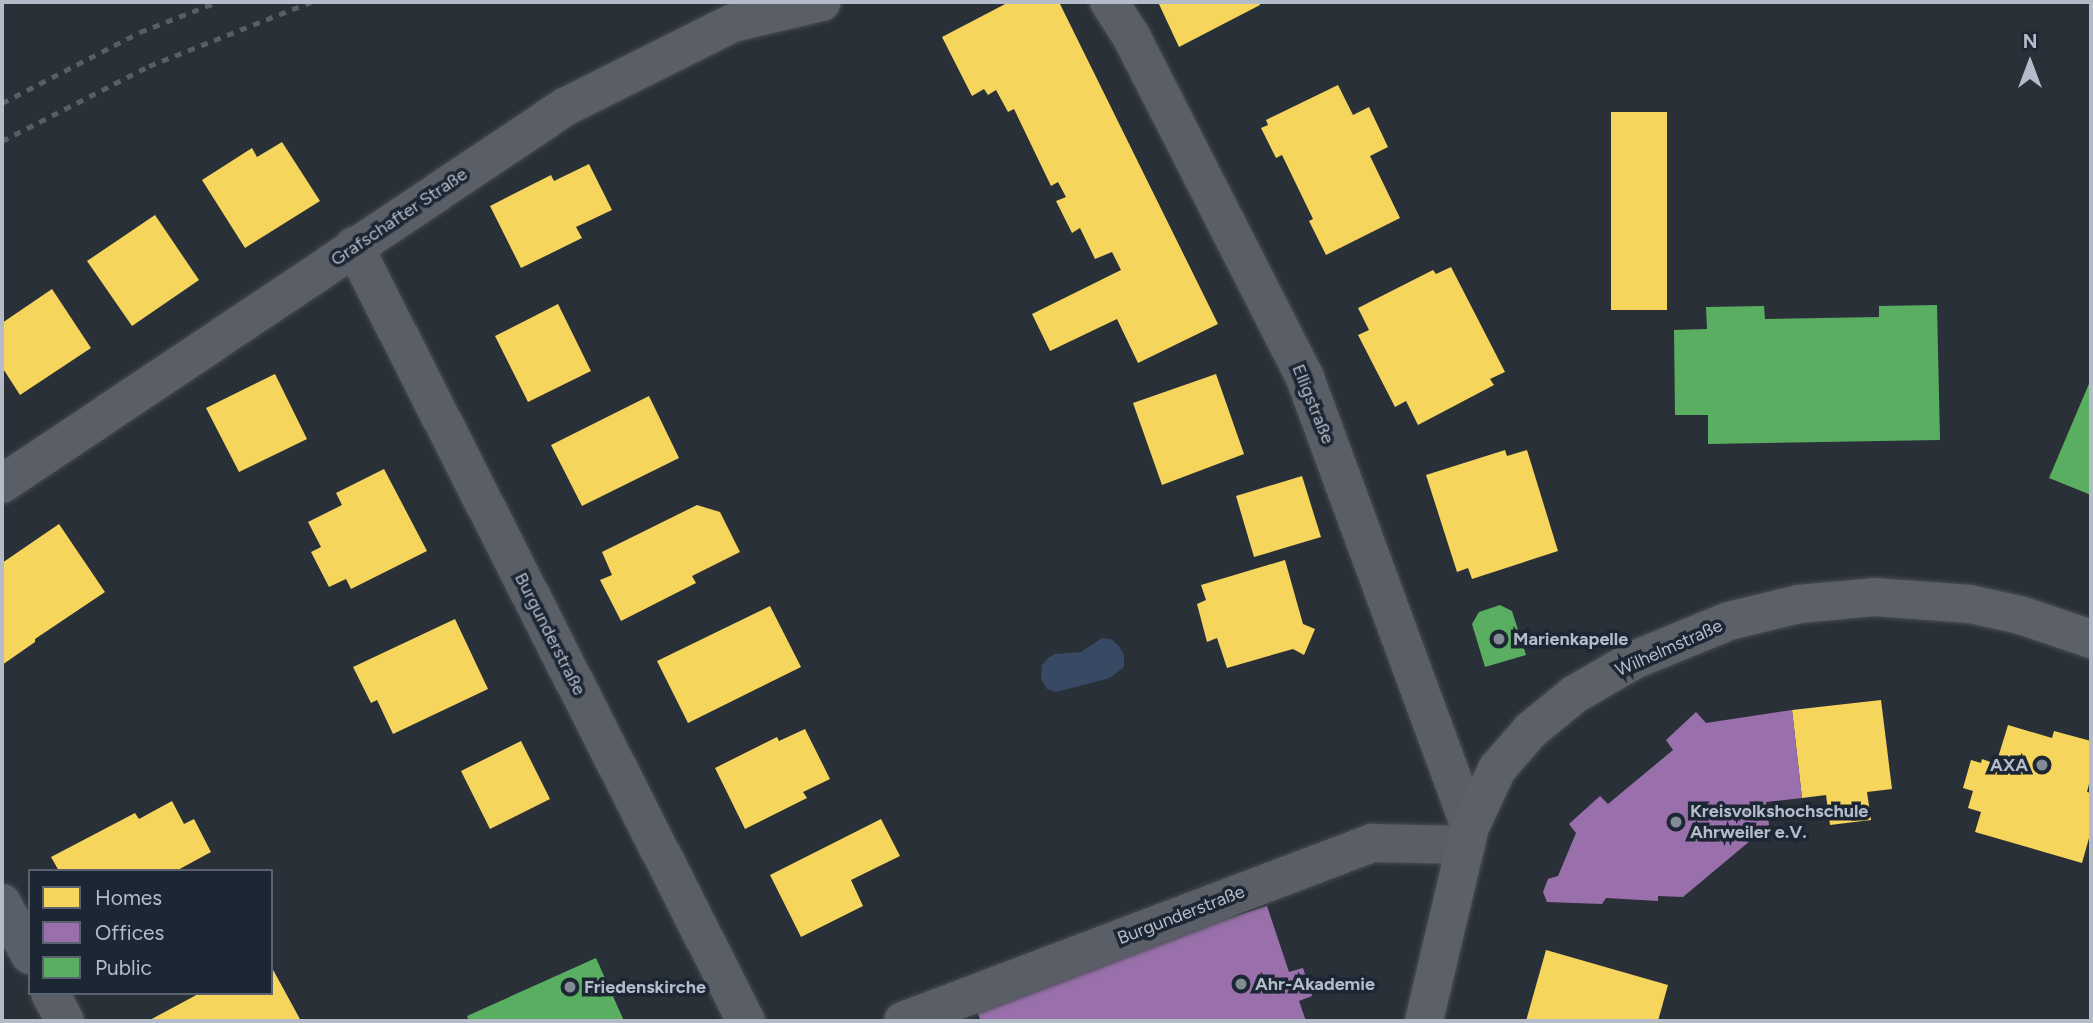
<!DOCTYPE html>
<html>
<head>
<meta charset="utf-8">
<style>
	body { margin:0 }
	#map { position:relative; width:2093px; height:1023px; overflow:hidden; background:#2a3038; font-family:Figtree,sans-serif }
	div>[style] { position:absolute }
	.water>* { inset:0; background:#384963 }
	.homes>* { inset:0; background:#f6d55c }
	.offices>* { inset:0; background:#9970ab }
	.public>* { inset:0; background:#5aae61 }
	.roads { filter:drop-shadow(0 0 2px #484c53) drop-shadow(0 0 2px #484c53) }
	.minor>* { height:38px; margin:-19px; padding:0 19px; transform-origin:19px; border-radius:19px; background:#5a5e66 }
	.major>* { height:38px; margin:-19px; padding:0 19px; transform-origin:19px; border-radius:19px; background:#5c6168 }
	.rail>* { height:5px; margin-top:-2.5px; transform-origin:0; background:repeating-linear-gradient(90deg,#595d64 0 7px,transparent 0 14px) }
	.dots>* { width:19px; height:19px; translate:-50% -50%; box-sizing:border-box; border:4px solid #1d2633; border-radius:50% }
	span { translate:-50% -50%; white-space:nowrap; text-align:center; line-height:1.15; -webkit-text-stroke:7px #1d2633; paint-order:stroke }
	.street-label { font-size:18px; color:#b4bcc9 }
	.poi-label { font-size:18px; color:#b4bcc9; font-weight:700 }
	.left { translate:0 -50%; text-align:left }
	.right { translate:-100% -50%; text-align:right }
	.frame { position:absolute; inset:0; border:4px solid #b4bcc9; pointer-events:none }
	.legend { position:absolute; left:28px; top:869px; width:245px; height:126px; box-sizing:border-box; background:#1d2633; border:2px solid #59626f; margin:0; padding:9px 12px; list-style:none; font-size:21px; color:#b4bcc9 }
	.legend li { display:flex; align-items:center; gap:14px; height:35px }
	.legend b { width:35px; border:2px solid #59626f }
	.north { position:absolute; left:1995px; top:28px; width:70px; height:70px; -webkit-text-stroke:5px #1d2633; paint-order:stroke; rotate:0deg; font-size:19px; font-weight:700; line-height:28px; text-align:center; color:#b4bcc9 }
	.north::after { content:''; display:block; margin:auto; width:24px; height:32px; background:#b4bcc9; clip-path:polygon(50% 0,100% 100%,50% 72%,0 100%) }
</style>
</head>
<body>
<div id="map">
	<div class="water">
		<div style="clip-path:polygon(1102px 638px,1111px 639px,1119px 646px,1124px 655px,1124px 667px,1110px 678px,1056px 692px,1047px 689px,1041px 679px,1042px 665px,1048px 658px,1055px 654px,1081px 652px)"></div>
	</div>
	<div class="homes">
		<div style="clip-path:polygon(1009px 2px,1059px 2px,1218px 324px,1138px 363px,1117px 319px,1050px 351px,1032px 314px,1121px 270px,1112px 252px,1095px 259px,1080px 228px,1072px 233px,1056px 201px,1066px 197px,1058px 182px,1051px 186px,1014px 109px,1008px 112px,996px 90px,988px 95px,984px 89px,972px 96px,942px 37px)"></div>
		<div style="clip-path:polygon(1158px 2px,1259px 2px,1260px 5px,1179px 47px)"></div>
		<div style="clip-path:polygon(1338px 85px,1353px 115px,1369px 107px,1388px 147px,1370px 156px,1400px 218px,1326px 255px,1309px 221px,1313px 219px,1282px 155px,1276px 158px,1261px 128px,1268px 125px,1266px 120px)"></div>
		<div style="clip-path:polygon(1611px 112px,1667px 112px,1667px 310px,1611px 310px)"></div>
		<div style="clip-path:polygon(282px 142px,320px 201px,245px 248px,202px 180px,252px 148px,257px 157px)"></div>
		<div style="clip-path:polygon(589px 164px,612px 210px,576px 227px,582px 238px,521px 268px,490px 206px,551px 175px,554px 181px)"></div>
		<div style="clip-path:polygon(155px 215px,199px 280px,132px 326px,87px 261px)"></div>
		<div style="clip-path:polygon(1451px 267px,1505px 372px,1490px 379px,1494px 385px,1418px 425px,1406px 401px,1395px 407px,1358px 335px,1369px 330px,1358px 308px,1433px 270px,1436px 274px)"></div>
		<div style="clip-path:polygon(52px 289px,91px 348px,20px 395px,2px 367px,2px 323px)"></div>
		<div style="clip-path:polygon(558px 304px,591px 371px,528px 402px,495px 336px)"></div>
		<div style="clip-path:polygon(275px 374px,307px 439px,239px 472px,206px 408px)"></div>
		<div style="clip-path:polygon(1216px 374px,1244px 454px,1162px 485px,1133px 403px)"></div>
		<div style="clip-path:polygon(649px 396px,679px 458px,582px 506px,551px 445px)"></div>
		<div style="clip-path:polygon(1505px 450px,1507px 456px,1527px 450px,1558px 551px,1472px 579px,1468px 568px,1457px 572px,1426px 475px)"></div>
		<div style="clip-path:polygon(384px 469px,427px 551px,351px 589px,346px 579px,329px 587px,311px 552px,321px 547px,308px 522px,342px 505px,336px 493px)"></div>
		<div style="clip-path:polygon(1302px 476px,1321px 537px,1254px 557px,1236px 496px)"></div>
		<div style="clip-path:polygon(697px 505px,720px 512px,740px 552px,692px 576px,696px 583px,621px 621px,600px 580px,612px 575px,602px 552px)"></div>
		<div style="clip-path:polygon(59px 524px,105px 592px,35px 639px,35px 642px,2px 665px,2px 563px)"></div>
		<div style="clip-path:polygon(1285px 560px,1303px 624px,1315px 629px,1304px 655px,1293px 649px,1227px 668px,1217px 638px,1207px 642px,1197px 604px,1206px 600px,1201px 585px)"></div>
		<div style="clip-path:polygon(770px 606px,801px 667px,688px 723px,657px 661px)"></div>
		<div style="clip-path:polygon(455px 619px,488px 689px,393px 734px,377px 700px,371px 703px,353px 667px)"></div>
		<div style="clip-path:polygon(1881px 700px,1892px 789px,1867px 792px,1871px 820px,1830px 825px,1826px 795px,1802px 798px,1792px 710px)"></div>
		<div style="clip-path:polygon(2008px 725px,2052px 738px,2054px 731px,2091px 741px,2091px 776px,2087px 792px,2091px 793px,2091px 831px,2082px 863px,1975px 832px,1981px 812px,1968px 808px,1973px 791px,1963px 788px,1971px 760px,1981px 763px,1982px 759px,1996px 764px)"></div>
		<div style="clip-path:polygon(805px 729px,830px 779px,803px 792px,807px 798px,745px 829px,715px 768px,777px 737px,779px 741px)"></div>
		<div style="clip-path:polygon(521px 741px,550px 799px,490px 829px,461px 771px)"></div>
		<div style="clip-path:polygon(172px 801px,184px 824px,194px 819px,211px 852px,176px 871px,59px 871px,51px 857px,135px 813px,139px 819px)"></div>
		<div style="clip-path:polygon(881px 819px,900px 856px,851px 880px,863px 906px,801px 937px,770px 875px)"></div>
		<div style="clip-path:polygon(1546px 950px,1668px 985px,1658px 1021px,1526px 1021px)"></div>
		<div style="clip-path:polygon(271px 966px,301px 1021px,148px 1021px,200px 993px,271px 993px)"></div>
	</div>
	<div class="offices">
		<div style="clip-path:polygon(1792px 710px,1802px 798px,1766px 802px,1769px 825px,1683px 897px,1658px 896px,1658px 901px,1606px 898px,1602px 904px,1547px 902px,1543px 892px,1548px 879px,1558px 876px,1576px 833px,1569px 824px,1600px 796px,1608px 804px,1673px 750px,1666px 740px,1696px 712px,1706px 723px)"></div>
		<div style="clip-path:polygon(1267px 906px,1289px 972px,1303px 968px,1312px 996px,1299px 1001px,1306px 1021px,981px 1021px,977px 1012px,1172px 936px)"></div>
	</div>
	<div class="public">
		<div style="clip-path:polygon(1937px 305px,1940px 440px,1708px 444px,1708px 415px,1675px 415px,1674px 330px,1707px 329px,1706px 307px,1764px 306px,1765px 319px,1879px 317px,1879px 306px)"></div>
		<div style="clip-path:polygon(2091px 379px,2091px 495px,2049px 478px)"></div>
		<div style="clip-path:polygon(1500px 605px,1512px 611px,1526px 655px,1485px 667px,1472px 624px,1479px 612px)"></div>
		<div style="clip-path:polygon(596px 958px,624px 1021px,469px 1021px,467px 1016px)"></div>
	</div>
	<div class="roads">
		<div class="minor">
			<div style="left:1109px;top:2px;width:40px;rotate:57.1deg"></div>
			<div style="left:1131px;top:36px;width:384px;rotate:63deg"></div>
			<div style="left:1305px;top:378px;width:478px;rotate:69.8deg"></div>
			<div style="left:354px;top:246px;width:868px;rotate:63.17deg"></div>
			<div style="left:2px;top:484px;width:678px;rotate:-33.81deg"></div>
			<div style="left:565px;top:107px;width:188px;rotate:-26.6deg"></div>
			<div style="left:733px;top:23px;width:91px;rotate:-13.3deg"></div>
			<div style="left:2px;top:903px;width:59px;rotate:61.7deg"></div>
			<div style="left:50px;top:993px;width:32px;rotate:62deg"></div>
			<div style="left:903px;top:1021px;width:502px;rotate:-20.78deg"></div>
			<div style="left:1372px;top:843px;width:94px;rotate:1.2deg"></div>
		</div>
		<div class="major">
			<div style="left:1424px;top:1021px;width:199px;rotate:-76.7deg"></div>
			<div style="left:1470px;top:827px;width:64px;rotate:-65deg"></div>
			<div style="left:1497px;top:769px;width:52px;rotate:-48.9deg"></div>
			<div style="left:1531px;top:730px;width:57px;rotate:-39.3deg"></div>
			<div style="left:1575px;top:694px;width:68px;rotate:-30deg"></div>
			<div style="left:1634px;top:660px;width:103px;rotate:-22.3deg"></div>
			<div style="left:1729px;top:621px;width:72px;rotate:-13.7deg"></div>
			<div style="left:1799px;top:604px;width:75px;rotate:-5.3deg"></div>
			<div style="left:1874px;top:597px;width:96px;rotate:4.2deg"></div>
			<div style="left:1970px;top:604px;width:51px;rotate:12.4deg"></div>
			<div style="left:2020px;top:615px;width:75px;rotate:18.7deg"></div>
		</div>
	</div>
	<div class="rail">
		<div style="left:2px;top:103px;width:155px;rotate:-27.2deg"></div>
		<div style="left:140px;top:32px;width:83px;rotate:-21.3deg"></div>
		<div style="left:2px;top:141px;width:165px;rotate:-27deg"></div>
		<div style="left:149px;top:66px;width:174px;rotate:-21.6deg"></div>
	</div>
	<div class="dots">
		<div style="left:1499px;top:639px;background:#848b96"></div>
		<div style="left:2042px;top:765px;background:#848b96"></div>
		<div style="left:1676px;top:822px;background:#848b96"></div>
		<div style="left:1241px;top:984px;background:#848b96"></div>
		<div style="left:570px;top:987px;background:#848b96"></div>
	</div>
	<div class="street-label">
		<span style="left:399px;top:217px;rotate:-34deg">Grafschafter Straße</span>
		<span style="left:1313px;top:404px;rotate:68deg">Elligstraße</span>
		<span style="left:550px;top:634px;rotate:63deg">Burgunderstraße</span>
		<span style="left:1669px;top:648px;rotate:-24deg">Wilhelmstraße</span>
		<span style="left:1181px;top:915px;rotate:-21deg">Burgunderstraße</span>
	</div>
	<div class="poi-label">
		<span class="left" style="left:1513px;top:639px">Marienkapelle</span>
		<span class="right" style="left:2028px;top:765px">AXA</span>
		<span class="left" style="left:1690px;top:822px">Kreisvolkshochschule<br>Ahrweiler e.V.</span>
		<span class="left" style="left:1255px;top:984px">Ahr-Akademie</span>
		<span class="left" style="left:584px;top:987px">Friedenskirche</span>
	</div>
	<div class="frame"></div>
	<ul class="legend">
	<li><b style="height:19px;background:#f6d55c"></b>Homes</li>
	<li><b style="height:19px;background:#9970ab"></b>Offices</li>
	<li><b style="height:19px;background:#5aae61"></b>Public</li>
	</ul>
	<div class="north">N</div>
</div>
</body>
</html>
